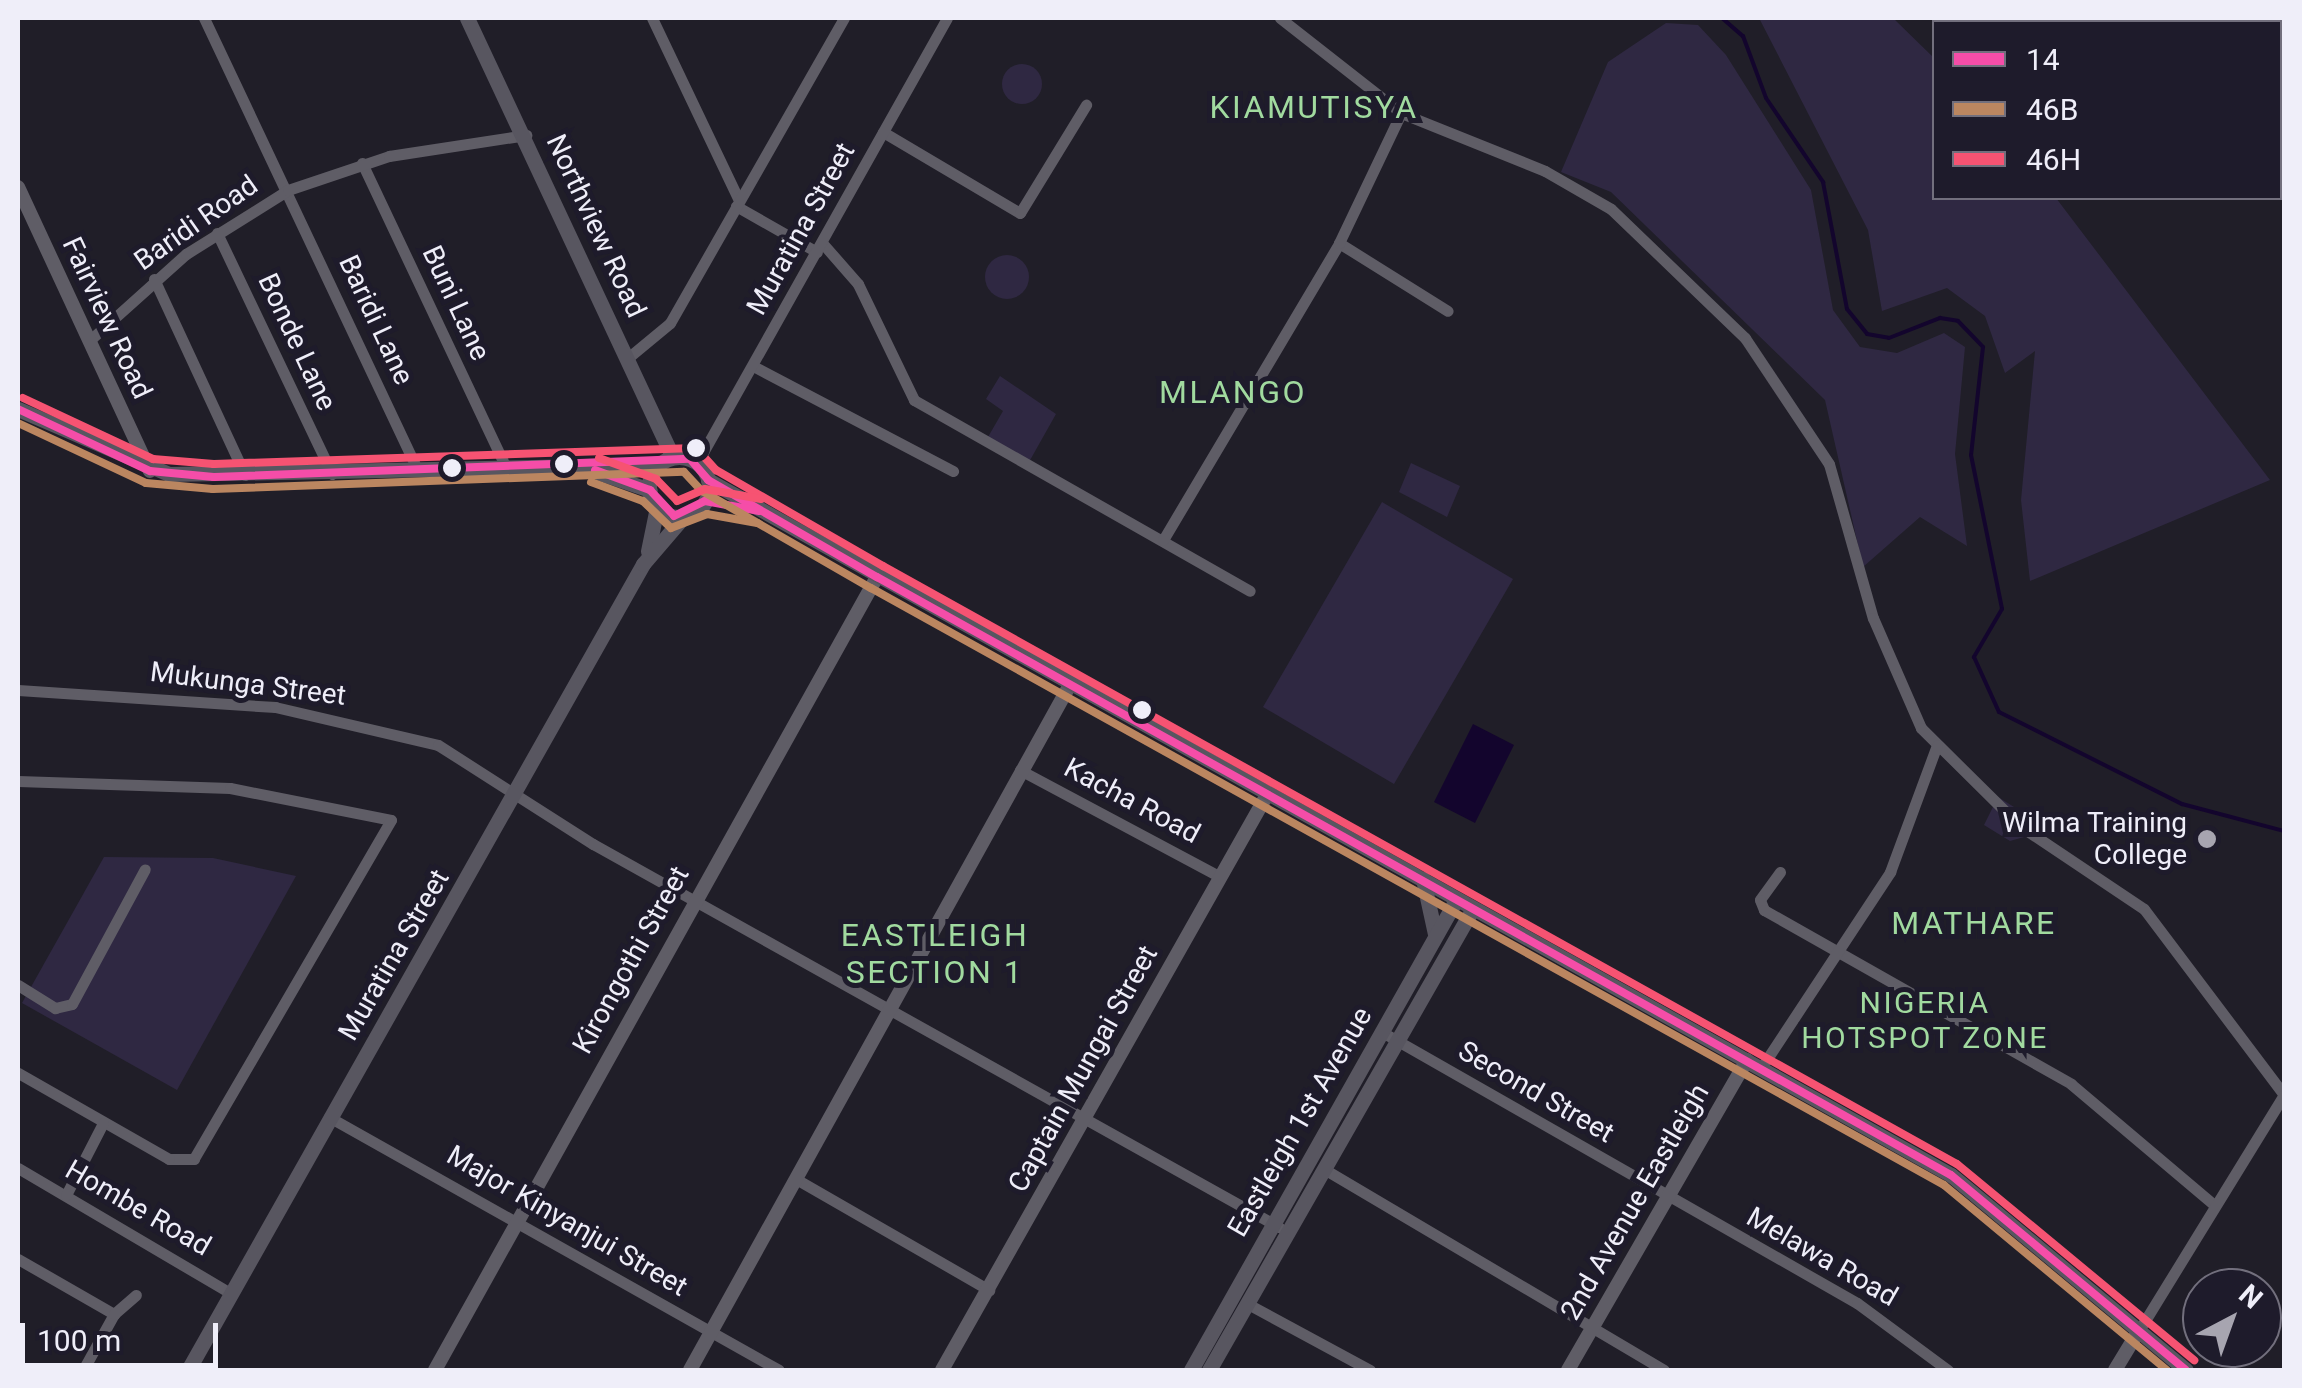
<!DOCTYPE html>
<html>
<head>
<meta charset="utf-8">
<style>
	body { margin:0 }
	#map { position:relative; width:2302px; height:1388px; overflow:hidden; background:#201e28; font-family:Roboto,sans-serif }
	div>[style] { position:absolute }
	.green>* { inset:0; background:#2f2842 }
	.round { border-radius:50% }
	.water>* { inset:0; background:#13052d }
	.stream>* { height:4px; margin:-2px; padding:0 2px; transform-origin:2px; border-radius:2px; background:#13052d }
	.minor>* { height:11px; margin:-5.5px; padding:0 5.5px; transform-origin:5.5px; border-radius:5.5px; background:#5f5d66 }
	.tertiary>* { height:14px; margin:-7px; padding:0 7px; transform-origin:7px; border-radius:7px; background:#5f5d66 }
	.secondary>* { height:15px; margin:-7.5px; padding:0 7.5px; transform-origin:7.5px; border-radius:7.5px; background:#585660 }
	.secondary>.ring { margin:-7.5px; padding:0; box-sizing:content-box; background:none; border:15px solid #585660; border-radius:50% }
	.bus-1>* { height:8px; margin:-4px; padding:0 4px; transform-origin:4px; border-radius:4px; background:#f54da8 }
	.bus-2>* { height:8px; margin:-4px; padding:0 4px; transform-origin:4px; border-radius:4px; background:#bb8660 }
	.bus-3>* { height:8px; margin:-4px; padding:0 4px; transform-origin:4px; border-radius:4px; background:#f65372 }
	.dots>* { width:28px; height:28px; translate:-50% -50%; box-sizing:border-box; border:5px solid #1e1b2b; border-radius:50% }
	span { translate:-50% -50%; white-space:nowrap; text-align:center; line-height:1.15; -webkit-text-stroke:10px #1e1b2b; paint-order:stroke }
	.street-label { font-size:28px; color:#efeef9 }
	.poi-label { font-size:28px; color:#efeef9 }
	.right { translate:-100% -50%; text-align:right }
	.neighbourhood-label { font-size:30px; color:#a1da9f; letter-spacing:2.5px }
	.quarter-label { font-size:32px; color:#a1da9f; letter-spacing:2.5px }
	.frame { position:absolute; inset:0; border:20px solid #efeef9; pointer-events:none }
	.legend { position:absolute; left:1932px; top:20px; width:350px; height:180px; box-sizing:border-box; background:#1e1b2b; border:2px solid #726f7d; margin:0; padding:12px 18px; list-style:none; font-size:30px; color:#efeef9 }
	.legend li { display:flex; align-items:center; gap:20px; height:50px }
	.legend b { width:50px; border:2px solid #726f7d }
	.north { position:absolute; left:2182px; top:1268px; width:100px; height:100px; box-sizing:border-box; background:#1e1b2b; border:2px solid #726f7d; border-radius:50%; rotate:41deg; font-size:28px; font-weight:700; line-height:40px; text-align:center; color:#efeef9 }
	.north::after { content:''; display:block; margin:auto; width:35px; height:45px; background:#a7a5b0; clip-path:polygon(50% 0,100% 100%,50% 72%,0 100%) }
	.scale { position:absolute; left:20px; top:1323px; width:198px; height:45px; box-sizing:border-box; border:5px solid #efeef9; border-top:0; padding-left:12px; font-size:30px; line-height:35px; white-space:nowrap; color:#efeef9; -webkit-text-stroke:8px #1e1b2b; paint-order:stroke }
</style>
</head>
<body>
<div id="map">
	<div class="green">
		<div style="clip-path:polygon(1759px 18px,1893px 18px,1934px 58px,1934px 198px,2056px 198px,2270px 480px,2030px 581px,2021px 500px,2035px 351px,2005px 373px,1985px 316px,1947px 288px,1882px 311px,1868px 230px)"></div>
		<div style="clip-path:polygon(1946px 18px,2112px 18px,2113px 22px,1951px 22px)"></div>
		<div style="clip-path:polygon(1666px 23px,1698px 25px,1726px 55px,1811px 190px,1833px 310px,1860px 347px,1897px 353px,1944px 333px,1965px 347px,1955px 454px,1967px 546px,1920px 517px,1863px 567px,1825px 400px,1611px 192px,1561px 172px,1608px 62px)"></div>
		<div class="round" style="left:1002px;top:64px;width:40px;height:40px"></div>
		<div class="round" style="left:985px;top:255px;width:44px;height:44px"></div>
		<div style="clip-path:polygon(1000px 376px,1056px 414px,1029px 462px,988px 437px,1003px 411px,986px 399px)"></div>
		<div style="clip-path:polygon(1411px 463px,1460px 486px,1447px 517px,1399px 492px)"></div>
		<div style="clip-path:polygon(1382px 502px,1513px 579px,1394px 784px,1263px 707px)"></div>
		<div style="clip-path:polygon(1998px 797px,2035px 820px,2035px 834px,2010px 841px,1984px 825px)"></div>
		<div style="clip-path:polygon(104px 857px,213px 858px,296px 876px,177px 1090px,22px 1003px)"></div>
	</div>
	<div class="water">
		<div style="clip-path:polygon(1473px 724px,1514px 745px,1475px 823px,1434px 802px)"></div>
	</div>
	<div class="stream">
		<div style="left:1722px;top:18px;width:28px;rotate:41deg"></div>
		<div style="left:1743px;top:36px;width:66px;rotate:69.6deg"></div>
		<div style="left:1766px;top:98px;width:102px;rotate:55.8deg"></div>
		<div style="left:1823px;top:182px;width:129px;rotate:79.3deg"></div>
		<div style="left:1847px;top:309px;width:32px;rotate:51deg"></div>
		<div style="left:1867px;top:334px;width:22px;rotate:10deg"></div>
		<div style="left:1889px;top:338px;width:55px;rotate:-21.4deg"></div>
		<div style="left:1940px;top:318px;width:18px;rotate:9deg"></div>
		<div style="left:1958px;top:321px;width:36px;rotate:46deg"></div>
		<div style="left:1983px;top:347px;width:109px;rotate:96.3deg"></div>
		<div style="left:1971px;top:455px;width:157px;rotate:78.6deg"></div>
		<div style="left:2002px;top:609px;width:56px;rotate:120.3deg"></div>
		<div style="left:1974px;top:657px;width:60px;rotate:65.6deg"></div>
		<div style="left:1999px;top:712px;width:205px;rotate:26.7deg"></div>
		<div style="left:2182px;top:804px;width:106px;rotate:14.8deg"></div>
	</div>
	<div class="minor">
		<div style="left:204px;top:18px;width:501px;rotate:64.71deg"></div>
		<div style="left:652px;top:18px;width:202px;rotate:64.5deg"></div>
		<div style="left:1280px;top:18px;width:154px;rotate:38.1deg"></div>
		<div style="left:1401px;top:113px;width:155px;rotate:21.9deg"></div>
		<div style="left:1545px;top:171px;width:76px;rotate:29.9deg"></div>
		<div style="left:1611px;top:209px;width:186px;rotate:43.9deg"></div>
		<div style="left:1745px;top:338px;width:151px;rotate:56.3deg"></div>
		<div style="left:1829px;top:464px;width:160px;rotate:74.1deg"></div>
		<div style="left:1873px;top:618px;width:120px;rotate:66.4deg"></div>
		<div style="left:1921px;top:728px;width:139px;rotate:44.7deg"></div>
		<div style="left:2020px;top:826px;width:149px;rotate:33.8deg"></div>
		<div style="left:2144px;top:909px;width:233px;rotate:53deg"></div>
		<div style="left:883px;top:132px;width:159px;rotate:30.6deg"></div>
		<div style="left:1020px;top:213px;width:127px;rotate:-58.6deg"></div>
		<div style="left:362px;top:163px;width:334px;rotate:64.7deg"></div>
		<div style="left:736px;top:206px;width:93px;rotate:29.6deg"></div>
		<div style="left:217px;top:233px;width:267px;rotate:64.5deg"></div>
		<div style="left:1339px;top:243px;width:128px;rotate:32deg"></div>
		<div style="left:824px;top:245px;width:52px;rotate:48.9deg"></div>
		<div style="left:858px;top:284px;width:129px;rotate:64.2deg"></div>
		<div style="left:914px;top:400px;width:386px;rotate:29.6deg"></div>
		<div style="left:154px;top:279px;width:216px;rotate:65.1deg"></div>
		<div style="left:90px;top:340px;width:129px;rotate:-41.9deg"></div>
		<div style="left:186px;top:254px;width:120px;rotate:-32.1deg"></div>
		<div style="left:288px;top:190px;width:107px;rotate:-18.6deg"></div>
		<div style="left:389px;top:156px;width:139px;rotate:-8.7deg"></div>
		<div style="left:629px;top:357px;width:53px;rotate:-39.7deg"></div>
		<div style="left:670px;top:323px;width:351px;rotate:-60.3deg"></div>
		<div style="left:753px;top:366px;width:226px;rotate:27.7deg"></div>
		<div style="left:697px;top:463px;width:510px;rotate:-60.67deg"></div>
		<div style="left:1163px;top:540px;width:345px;rotate:-59.3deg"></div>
		<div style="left:1339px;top:243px;width:144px;rotate:-64.5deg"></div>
		<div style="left:18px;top:690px;width:258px;rotate:3.8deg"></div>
		<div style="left:275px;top:707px;width:167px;rotate:13.1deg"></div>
		<div style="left:438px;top:745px;width:184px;rotate:32.6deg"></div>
		<div style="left:593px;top:844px;width:786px;rotate:29.18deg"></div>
		<div style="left:1020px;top:770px;width:227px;rotate:28.1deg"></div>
		<div style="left:18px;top:781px;width:212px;rotate:1.9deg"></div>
		<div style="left:230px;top:788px;width:164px;rotate:11.2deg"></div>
		<div style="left:391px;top:820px;width:392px;rotate:120.2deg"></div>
		<div style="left:194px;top:1159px;width:25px;rotate:180deg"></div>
		<div style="left:169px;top:1159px;width:174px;rotate:-150.3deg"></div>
		<div style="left:1780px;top:872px;width:34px;rotate:126deg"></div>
		<div style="left:1760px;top:900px;width:11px;rotate:68deg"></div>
		<div style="left:1764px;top:910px;width:353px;rotate:29.5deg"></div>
		<div style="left:2071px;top:1084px;width:185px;rotate:40.2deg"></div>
		<div style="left:18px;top:985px;width:44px;rotate:31.9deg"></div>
		<div style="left:55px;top:1008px;width:17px;rotate:-13deg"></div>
		<div style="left:72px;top:1004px;width:153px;rotate:-61.6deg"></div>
		<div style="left:1382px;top:1032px;width:547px;rotate:29.71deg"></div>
		<div style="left:1857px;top:1303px;width:113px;rotate:36.4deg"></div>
		<div style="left:1761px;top:1068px;width:235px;rotate:-56.6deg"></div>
		<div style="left:1890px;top:872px;width:135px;rotate:-69.7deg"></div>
		<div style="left:329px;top:1117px;width:516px;rotate:29.35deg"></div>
		<div style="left:18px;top:1168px;width:248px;rotate:30.5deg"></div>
		<div style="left:1324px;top:1169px;width:395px;rotate:30.6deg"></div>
		<div style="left:796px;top:1179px;width:223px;rotate:29.9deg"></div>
		<div style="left:66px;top:1195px;width:81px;rotate:-62.8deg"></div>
		<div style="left:18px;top:1259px;width:111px;rotate:29.8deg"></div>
		<div style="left:1246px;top:1303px;width:141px;rotate:28.4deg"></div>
		<div style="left:2138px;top:1332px;width:278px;rotate:-58.4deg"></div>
		<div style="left:83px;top:1370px;width:64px;rotate:-61deg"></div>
		<div style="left:114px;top:1314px;width:29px;rotate:-41deg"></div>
	</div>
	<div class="tertiary">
		<div style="left:18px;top:187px;width:313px;rotate:65.1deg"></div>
		<div style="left:435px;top:1370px;width:908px;rotate:-60.87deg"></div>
		<div style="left:690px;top:1370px;width:788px;rotate:-60.99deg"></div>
		<div style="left:942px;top:1370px;width:663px;rotate:-60.53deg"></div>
		<div style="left:1568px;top:1370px;width:358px;rotate:-60deg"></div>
		<div style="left:2115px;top:1370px;width:44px;rotate:-58.8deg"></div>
	</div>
	<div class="secondary">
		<div style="left:467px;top:18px;width:485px;rotate:64.9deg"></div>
		<div style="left:18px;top:409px;width:164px;rotate:23.3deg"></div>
		<div style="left:169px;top:474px;width:489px;rotate:-1.1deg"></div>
		<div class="ring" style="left:649px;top:457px;width:45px;height:45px"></div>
		<div style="left:588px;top:469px;width:65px;rotate:18.7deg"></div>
		<div style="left:708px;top:480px;width:1424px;rotate:29.21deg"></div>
		<div style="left:1951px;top:1175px;width:305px;rotate:39.7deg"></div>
		<div style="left:648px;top:551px;width:45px;rotate:-78.4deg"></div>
		<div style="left:1423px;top:879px;width:56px;rotate:77.7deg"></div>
		<div style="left:188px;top:1370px;width:926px;rotate:-60.55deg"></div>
		<div style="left:643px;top:564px;width:63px;rotate:-49.5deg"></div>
		<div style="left:1191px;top:1370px;width:540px;rotate:-60.58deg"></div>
		<div style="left:1209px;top:1370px;width:530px;rotate:-60.24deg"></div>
	</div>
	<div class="bus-1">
		<div style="left:18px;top:409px;width:146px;rotate:25.2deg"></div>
		<div style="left:150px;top:471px;width:64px;rotate:5.4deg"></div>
		<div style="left:214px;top:477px;width:476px;rotate:-2.2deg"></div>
		<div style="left:690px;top:459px;width:28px;rotate:49deg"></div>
		<div style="left:708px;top:480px;width:195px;rotate:29.9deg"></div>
		<div style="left:877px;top:577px;width:1229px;rotate:29.11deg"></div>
		<div style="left:1951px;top:1175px;width:305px;rotate:39.7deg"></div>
		<div style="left:595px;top:470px;width:59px;rotate:20deg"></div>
		<div style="left:650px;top:490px;width:35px;rotate:47deg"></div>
		<div style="left:674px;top:516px;width:34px;rotate:-26deg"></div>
		<div style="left:705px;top:501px;width:55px;rotate:10.5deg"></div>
	</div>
	<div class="bus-2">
		<div style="left:18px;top:423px;width:141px;rotate:25.1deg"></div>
		<div style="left:146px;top:483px;width:67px;rotate:5.1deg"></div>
		<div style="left:213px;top:489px;width:471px;rotate:-2.1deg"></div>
		<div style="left:684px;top:472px;width:26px;rotate:47deg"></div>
		<div style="left:702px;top:491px;width:195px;rotate:29.9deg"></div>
		<div style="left:871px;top:588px;width:1228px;rotate:29.09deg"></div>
		<div style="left:1944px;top:1185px;width:290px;rotate:39.7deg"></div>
		<div style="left:591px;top:482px;width:55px;rotate:20.1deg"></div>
		<div style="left:643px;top:501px;width:39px;rotate:44deg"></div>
		<div style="left:671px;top:528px;width:39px;rotate:-21deg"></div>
		<div style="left:707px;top:514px;width:51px;rotate:10.2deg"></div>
	</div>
	<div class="bus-3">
		<div style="left:23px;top:398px;width:144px;rotate:25.1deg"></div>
		<div style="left:153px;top:459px;width:61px;rotate:4.7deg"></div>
		<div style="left:214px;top:464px;width:482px;rotate:-1.9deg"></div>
		<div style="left:696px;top:448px;width:30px;rotate:48deg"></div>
		<div style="left:716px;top:470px;width:193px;rotate:29.9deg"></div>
		<div style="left:883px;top:566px;width:1229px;rotate:29.11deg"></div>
		<div style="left:1957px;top:1164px;width:308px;rotate:39.6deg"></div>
		<div style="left:599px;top:458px;width:61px;rotate:20.2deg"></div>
		<div style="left:656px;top:479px;width:30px;rotate:46deg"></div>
		<div style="left:677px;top:501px;width:30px;rotate:-23deg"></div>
		<div style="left:705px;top:489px;width:57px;rotate:10.1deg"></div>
	</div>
	<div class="dots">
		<div style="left:696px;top:448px;background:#efeef9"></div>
		<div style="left:564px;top:464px;background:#efeef9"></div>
		<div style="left:452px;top:468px;background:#efeef9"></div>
		<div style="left:1142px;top:710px;background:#efeef9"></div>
		<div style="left:2207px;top:839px;background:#a7a5b0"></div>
	</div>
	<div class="street-label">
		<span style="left:196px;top:223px;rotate:-35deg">Baridi Road</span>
		<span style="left:596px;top:226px;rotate:65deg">Northview Road</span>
		<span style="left:801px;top:229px;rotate:-61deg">Muratina Street</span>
		<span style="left:456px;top:303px;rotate:65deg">Buni Lane</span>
		<span style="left:107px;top:318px;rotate:65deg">Fairview Road</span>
		<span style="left:376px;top:320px;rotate:65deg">Baridi Lane</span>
		<span style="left:297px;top:342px;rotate:65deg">Bonde Lane</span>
		<span style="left:248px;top:684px;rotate:7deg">Mukunga Street</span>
		<span style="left:1132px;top:801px;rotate:28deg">Kacha Road</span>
		<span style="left:394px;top:955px;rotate:-60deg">Muratina Street</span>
		<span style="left:631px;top:960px;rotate:-61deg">Kirongothi Street</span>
		<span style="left:1083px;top:1069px;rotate:-61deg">Captain Mungai Street</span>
		<span style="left:1536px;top:1092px;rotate:30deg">Second Street</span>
		<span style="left:1300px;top:1122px;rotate:-60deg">Eastleigh 1st Avenue</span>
		<span style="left:1635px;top:1202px;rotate:-60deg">2nd Avenue Eastleigh</span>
		<span style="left:138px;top:1208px;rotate:30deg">Hombe Road</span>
		<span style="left:567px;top:1221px;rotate:30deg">Major Kinyanjui Street</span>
		<span style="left:1822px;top:1257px;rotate:30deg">Melawa Road</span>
	</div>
	<div class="poi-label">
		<span class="right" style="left:2187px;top:839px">Wilma Training<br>College</span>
	</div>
	<div class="neighbourhood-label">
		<span style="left:1925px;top:1020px">NIGERIA<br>HOTSPOT ZONE</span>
	</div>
	<div class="quarter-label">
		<span style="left:1314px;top:107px">KIAMUTISYA</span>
		<span style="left:1233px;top:392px">MLANGO</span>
		<span style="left:1974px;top:923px">MATHARE</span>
		<span style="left:935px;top:954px">EASTLEIGH<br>SECTION 1</span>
	</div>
	<div class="frame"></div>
	<ul class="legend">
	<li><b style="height:12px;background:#f54da8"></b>14</li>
	<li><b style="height:12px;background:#bb8660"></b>46B</li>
	<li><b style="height:12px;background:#f65372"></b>46H</li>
	</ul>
	<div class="north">N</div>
	<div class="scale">100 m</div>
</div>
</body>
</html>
